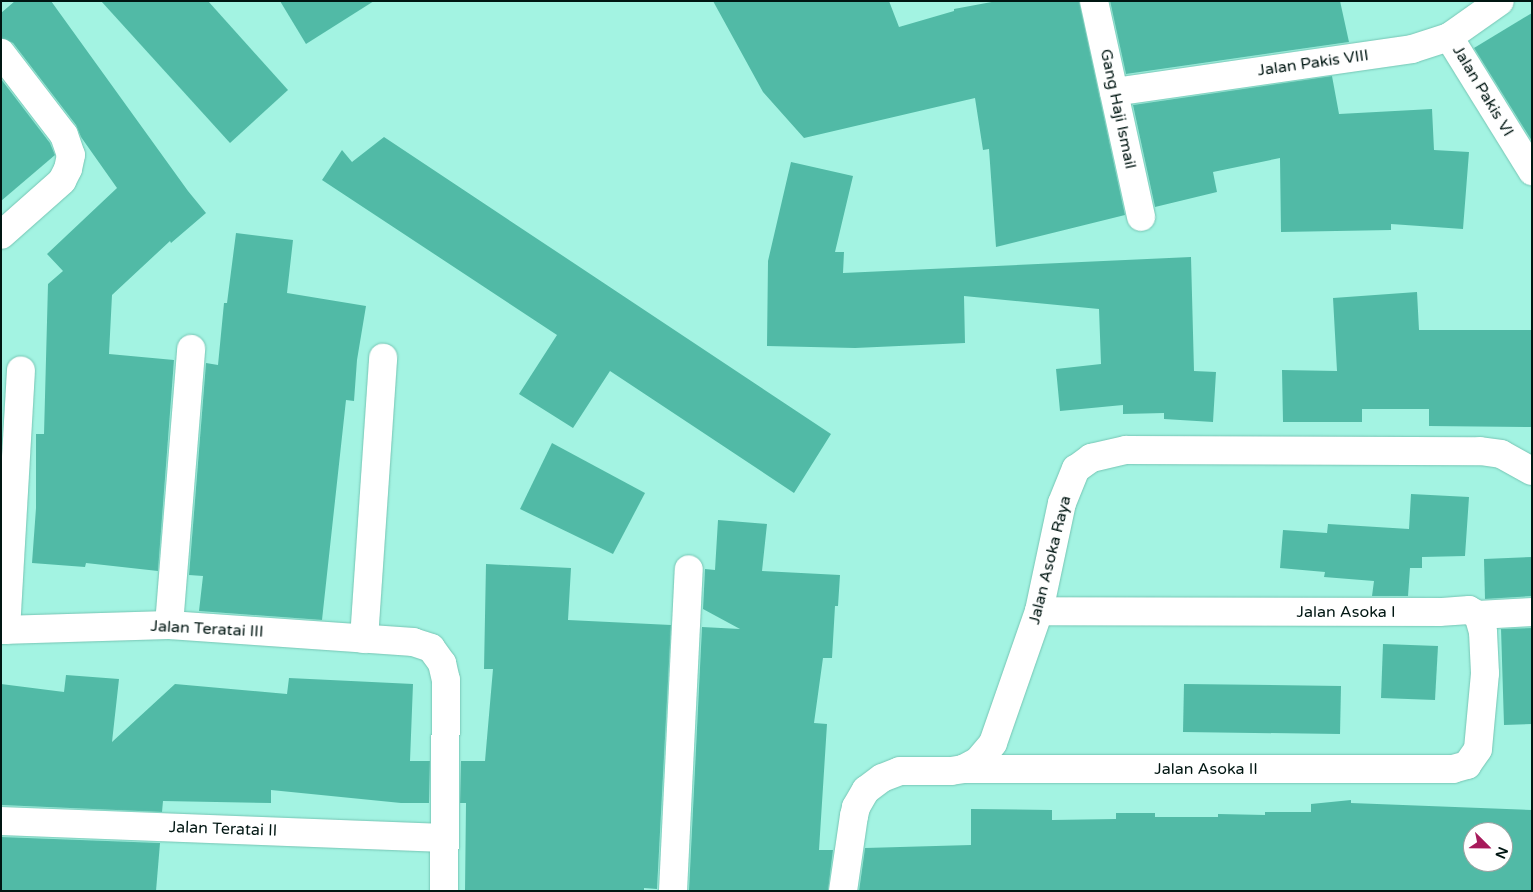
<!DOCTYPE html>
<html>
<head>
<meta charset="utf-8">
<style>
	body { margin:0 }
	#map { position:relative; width:1533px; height:892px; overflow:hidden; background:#a3f3e2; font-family:"Varela Round",sans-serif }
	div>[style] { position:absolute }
	.building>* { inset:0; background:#51baa6 }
	.roads { filter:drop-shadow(0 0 1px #76c5b4) drop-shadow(0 0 1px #76c5b4) }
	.street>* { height:28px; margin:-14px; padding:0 14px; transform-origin:14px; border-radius:14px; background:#fff }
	span { translate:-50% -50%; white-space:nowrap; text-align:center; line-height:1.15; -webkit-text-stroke:4.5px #fff; paint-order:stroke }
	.street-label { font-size:16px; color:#001612 }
	.frame { position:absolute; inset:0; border:2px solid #001612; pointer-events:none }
	.north { position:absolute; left:1463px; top:822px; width:50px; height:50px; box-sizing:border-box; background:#fff; border:1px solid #99a2a0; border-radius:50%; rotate:113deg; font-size:14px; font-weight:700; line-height:20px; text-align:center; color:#001612 }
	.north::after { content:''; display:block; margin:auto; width:18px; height:22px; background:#a71a5b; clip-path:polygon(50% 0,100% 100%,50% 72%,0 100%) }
</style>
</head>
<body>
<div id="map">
	<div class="building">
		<div style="clip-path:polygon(15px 1px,51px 1px,188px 191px,206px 213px,171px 243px,170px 241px,112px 295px,109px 354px,174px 360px,158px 571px,86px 563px,85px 567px,32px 563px,36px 508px,36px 434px,44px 434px,48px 284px,63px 271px,47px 254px,117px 188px,81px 137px,76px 125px,13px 43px,1px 38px,1px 13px)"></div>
		<div style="clip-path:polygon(101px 1px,208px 1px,288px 90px,230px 143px)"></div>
		<div style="clip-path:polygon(280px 1px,374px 1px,306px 44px)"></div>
		<div style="clip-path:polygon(713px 1px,889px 1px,899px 27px,954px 11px,954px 9px,997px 1px,1079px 1px,1125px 215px,996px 247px,989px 149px,983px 150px,975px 98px,804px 138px,763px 92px)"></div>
		<div style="clip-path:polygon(1110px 1px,1340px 1px,1349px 42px,1126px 74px)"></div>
		<div style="clip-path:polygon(1532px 13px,1532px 141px,1474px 48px)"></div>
		<div style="clip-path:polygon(1332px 76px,1339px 114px,1432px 109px,1434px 150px,1469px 152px,1463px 229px,1391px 224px,1391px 230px,1281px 232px,1280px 158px,1213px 172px,1217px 192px,1155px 207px,1133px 105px)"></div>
		<div style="clip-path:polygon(1px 79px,50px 143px,55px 155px,1px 201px)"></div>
		<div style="clip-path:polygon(384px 137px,831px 434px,794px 493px,610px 371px,573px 428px,519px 394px,557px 335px,322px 180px,342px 150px,352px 162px)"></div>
		<div style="clip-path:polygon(791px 162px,853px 176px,835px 252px,844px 252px,843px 273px,1191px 257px,1194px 371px,1216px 372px,1213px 422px,1164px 419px,1164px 413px,1123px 414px,1123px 405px,1060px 411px,1056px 369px,1101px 364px,1099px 309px,964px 296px,965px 343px,855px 348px,767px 346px,768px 261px)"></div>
		<div style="clip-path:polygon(236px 233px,293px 240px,287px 293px,366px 306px,357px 360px,354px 401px,346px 400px,322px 620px,199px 611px,203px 576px,189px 575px,206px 363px,218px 365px,224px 303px,227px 303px)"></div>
		<div style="clip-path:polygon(1417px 292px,1419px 330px,1532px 330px,1531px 427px,1429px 426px,1429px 409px,1362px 409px,1362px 422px,1283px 422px,1282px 370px,1337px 371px,1333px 298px)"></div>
		<div style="clip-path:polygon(552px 443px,645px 493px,613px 554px,520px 509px)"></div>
		<div style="clip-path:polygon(1411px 494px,1469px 497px,1465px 556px,1422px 557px,1422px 568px,1410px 568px,1408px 596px,1372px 596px,1374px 581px,1324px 577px,1325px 572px,1280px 568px,1283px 530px,1327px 533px,1328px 524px,1409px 529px)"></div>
		<div style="clip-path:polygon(718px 520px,767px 524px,762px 571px,840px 575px,838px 606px,835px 606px,832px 658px,823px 658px,814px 723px,827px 724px,819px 850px,833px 850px,828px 891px,689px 890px,702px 627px,740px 629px,703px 609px,705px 569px,715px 570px)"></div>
		<div style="clip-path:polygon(1532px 557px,1532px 596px,1485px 599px,1484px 559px)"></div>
		<div style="clip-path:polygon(486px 564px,571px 568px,568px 620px,671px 625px,657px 889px,644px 888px,644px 891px,465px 891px,466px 803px,460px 803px,461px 761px,485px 761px,493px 669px,484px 669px)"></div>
		<div style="clip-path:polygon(1532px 628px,1532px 724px,1504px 725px,1501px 629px)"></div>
		<div style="clip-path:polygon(1383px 644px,1438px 646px,1435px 700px,1381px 698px)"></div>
		<div style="clip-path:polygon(66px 675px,119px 679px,112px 742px,175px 684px,287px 694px,289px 678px,413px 684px,410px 761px,430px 761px,429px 803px,401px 803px,271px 790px,271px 803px,163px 801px,162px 812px,1px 805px,1px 684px,64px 692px)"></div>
		<div style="clip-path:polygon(1184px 684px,1341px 686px,1340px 734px,1183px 732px)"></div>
		<div style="clip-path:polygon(evenodd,1351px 800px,1351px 803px,1532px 810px,1532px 891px,859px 891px,865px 848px,971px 845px,971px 809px,1052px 810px,1052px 820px,1116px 819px,1116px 813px,1155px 813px,1155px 817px,1218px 817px,1218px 814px,1265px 815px,1265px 812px,1311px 812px,1311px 804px,1351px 800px,1473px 832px,1503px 832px,1503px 862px,1473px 862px,1473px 832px)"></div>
		<div style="clip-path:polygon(1px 837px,160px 843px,156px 891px,1px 891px)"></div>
	</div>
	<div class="roads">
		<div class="street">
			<div style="left:1094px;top:1px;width:221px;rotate:77.7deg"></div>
			<div style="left:1449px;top:37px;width:158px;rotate:58.2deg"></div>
			<div style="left:1px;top:53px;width:103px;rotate:52.5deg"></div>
			<div style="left:64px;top:135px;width:21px;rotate:71deg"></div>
			<div style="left:71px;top:155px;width:14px;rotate:102deg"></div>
			<div style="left:68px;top:169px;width:13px;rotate:117deg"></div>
			<div style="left:62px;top:181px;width:81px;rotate:138.5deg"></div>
			<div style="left:1114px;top:92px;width:301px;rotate:-8.2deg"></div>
			<div style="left:1412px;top:49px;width:39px;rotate:-18deg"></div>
			<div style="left:1449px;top:37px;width:62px;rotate:-35.2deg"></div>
			<div style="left:1478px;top:615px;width:54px;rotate:-3.2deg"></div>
			<div style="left:169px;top:625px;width:277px;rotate:-85.4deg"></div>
			<div style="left:1px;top:630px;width:168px;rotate:-1.7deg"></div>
			<div style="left:169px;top:625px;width:245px;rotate:4deg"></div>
			<div style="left:413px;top:642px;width:19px;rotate:18deg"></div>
			<div style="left:431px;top:648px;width:19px;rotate:54deg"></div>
			<div style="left:442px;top:663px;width:17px;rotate:77deg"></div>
			<div style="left:446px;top:680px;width:211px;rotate:90.5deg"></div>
			<div style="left:6px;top:630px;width:260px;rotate:-86.7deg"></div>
			<div style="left:364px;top:639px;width:282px;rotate:-86.1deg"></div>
			<div style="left:963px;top:769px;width:490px"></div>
			<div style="left:1453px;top:769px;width:15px;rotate:-16deg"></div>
			<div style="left:1467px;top:765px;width:19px;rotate:-55deg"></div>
			<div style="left:1478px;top:749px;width:76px;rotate:-84.7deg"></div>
			<div style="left:1485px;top:673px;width:41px;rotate:-92.8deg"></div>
			<div style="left:1483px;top:632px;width:18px;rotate:-106deg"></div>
			<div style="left:1478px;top:615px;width:10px;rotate:-151deg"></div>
			<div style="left:1469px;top:610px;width:30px;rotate:176deg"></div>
			<div style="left:1439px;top:612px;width:400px;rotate:-179.9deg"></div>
			<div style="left:1px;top:821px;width:443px;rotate:2.2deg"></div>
			<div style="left:673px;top:891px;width:322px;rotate:-87.2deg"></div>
			<div style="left:843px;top:891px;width:76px;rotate:-81.7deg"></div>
			<div style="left:854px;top:816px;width:9px;rotate:-77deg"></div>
			<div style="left:856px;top:807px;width:20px;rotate:-60deg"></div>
			<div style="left:866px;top:790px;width:20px;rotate:-37deg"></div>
			<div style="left:882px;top:778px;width:19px;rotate:-21deg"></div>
			<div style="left:900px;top:771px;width:51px"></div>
			<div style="left:951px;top:771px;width:12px;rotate:-9deg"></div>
			<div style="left:963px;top:769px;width:17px;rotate:-28deg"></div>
			<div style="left:978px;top:761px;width:23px;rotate:-50deg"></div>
			<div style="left:993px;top:743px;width:140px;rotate:-70.8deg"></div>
			<div style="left:1039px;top:611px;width:110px;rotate:-78deg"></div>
			<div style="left:1062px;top:503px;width:37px;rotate:-68deg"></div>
			<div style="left:1076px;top:469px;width:19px;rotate:-36deg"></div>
			<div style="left:1091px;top:458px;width:36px;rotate:-13deg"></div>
			<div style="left:1126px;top:450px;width:354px;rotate:0.2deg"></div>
			<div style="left:1480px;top:451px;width:21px;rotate:8deg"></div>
			<div style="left:1501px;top:454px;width:35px;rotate:29deg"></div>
		</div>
	</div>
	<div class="street-label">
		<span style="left:1313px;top:63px;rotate:-8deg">Jalan Pakis VIII</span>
		<span style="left:1483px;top:91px;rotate:59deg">Jalan Pakis VI</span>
		<span style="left:1118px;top:109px;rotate:78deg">Gang Haji Ismail</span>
		<span style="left:1050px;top:560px;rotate:-76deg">Jalan Asoka Raya</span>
		<span style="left:1346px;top:612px">Jalan Asoka I</span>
		<span style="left:207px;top:629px;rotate:3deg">Jalan Teratai III</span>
		<span style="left:1206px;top:769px">Jalan Asoka II</span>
		<span style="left:223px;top:829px;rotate:2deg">Jalan Teratai II</span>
	</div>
	<div class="frame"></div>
	<div class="north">N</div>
</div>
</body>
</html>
